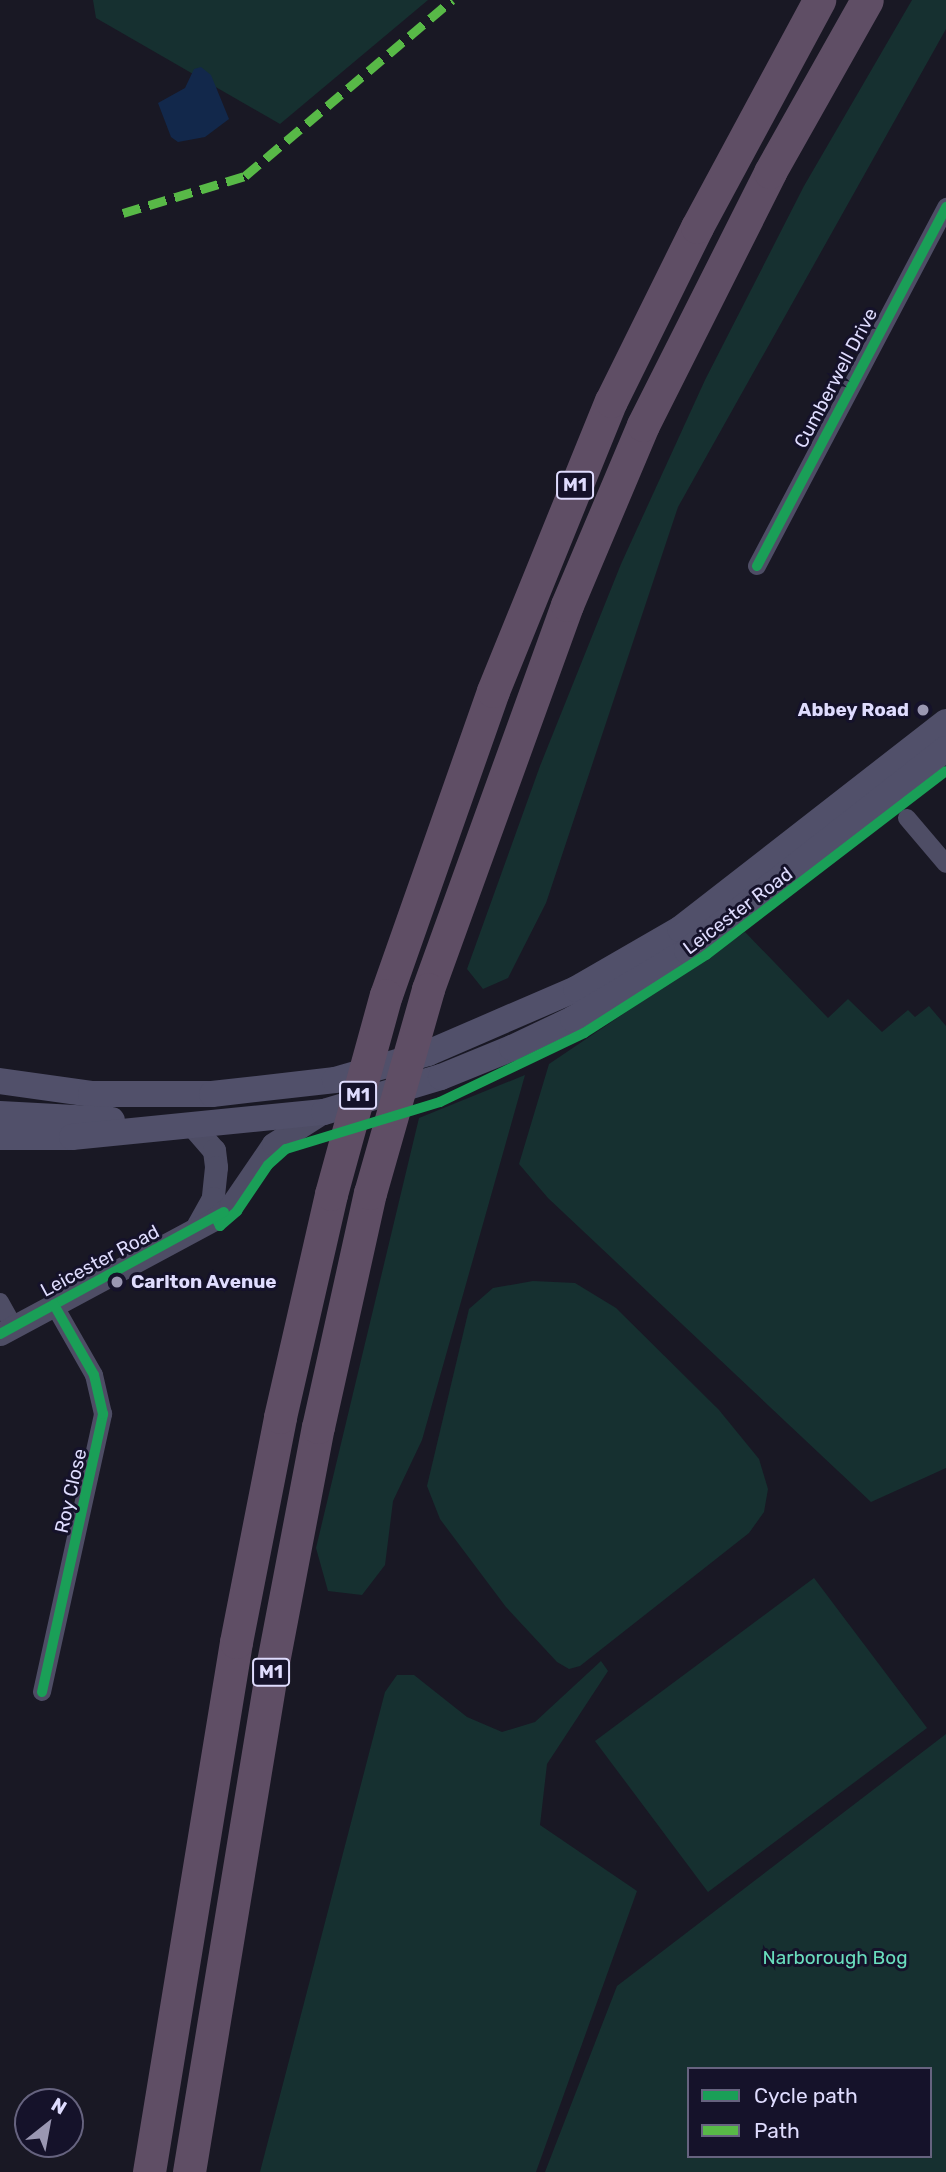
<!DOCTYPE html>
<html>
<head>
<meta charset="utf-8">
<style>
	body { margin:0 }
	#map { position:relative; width:946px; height:2172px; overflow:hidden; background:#191824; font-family:Rubik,sans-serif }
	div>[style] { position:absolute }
	.green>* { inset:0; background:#163030 }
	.water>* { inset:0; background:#12284b }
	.minor>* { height:18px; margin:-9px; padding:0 9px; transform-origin:9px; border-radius:9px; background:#4e4d65 }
	.tertiary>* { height:23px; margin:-11.5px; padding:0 11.5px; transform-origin:11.5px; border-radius:11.5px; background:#4e4d65 }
	.secondary>* { height:26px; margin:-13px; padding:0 13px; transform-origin:13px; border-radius:13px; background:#51506a }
	.motorway>* { height:33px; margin:-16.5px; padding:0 16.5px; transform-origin:16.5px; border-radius:16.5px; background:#5f4e65 }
	.motorway-bridge>* { height:33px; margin:-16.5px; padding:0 16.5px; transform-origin:16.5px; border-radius:16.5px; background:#5f4e65 }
	.quiet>* { height:9px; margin-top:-4.5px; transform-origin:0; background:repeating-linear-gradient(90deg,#58b947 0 18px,transparent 0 27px) }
	.cycleway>* { height:10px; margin:-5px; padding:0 5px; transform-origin:5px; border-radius:5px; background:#1a9f57 }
	.dots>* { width:19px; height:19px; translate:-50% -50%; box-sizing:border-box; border:4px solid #15122a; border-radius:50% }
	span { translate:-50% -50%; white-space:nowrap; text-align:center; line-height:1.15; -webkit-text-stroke:6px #15122a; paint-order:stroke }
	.shield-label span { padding:2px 5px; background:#15122a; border:2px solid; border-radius:5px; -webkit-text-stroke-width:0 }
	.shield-label { font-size:18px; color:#dfdcfe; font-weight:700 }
	.street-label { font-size:19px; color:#dfdcfe }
	.poi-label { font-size:19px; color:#dfdcfe; font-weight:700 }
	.right { translate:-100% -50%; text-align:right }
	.left { translate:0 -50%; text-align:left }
	.park-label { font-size:19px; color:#69ddbd }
	.legend { position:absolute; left:687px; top:2067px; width:245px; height:91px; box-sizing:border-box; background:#15122a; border:2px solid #66637f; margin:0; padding:9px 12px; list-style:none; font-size:21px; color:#dfdcfe }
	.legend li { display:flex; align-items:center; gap:14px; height:35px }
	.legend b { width:35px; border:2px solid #66637f }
	.north { position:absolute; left:14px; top:2088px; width:70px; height:70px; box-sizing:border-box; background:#15122a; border:2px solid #66637f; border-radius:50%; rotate:31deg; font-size:19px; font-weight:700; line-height:28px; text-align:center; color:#dfdcfe }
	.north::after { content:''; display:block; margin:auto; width:24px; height:32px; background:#9a97b2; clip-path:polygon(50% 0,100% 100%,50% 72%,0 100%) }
</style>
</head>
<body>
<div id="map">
	<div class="green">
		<div style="clip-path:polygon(93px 0,428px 0,280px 124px,96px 18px)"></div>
		<div style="clip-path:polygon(912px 0,946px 0,946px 29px,678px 507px,546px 903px,508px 978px,483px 989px,467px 969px,540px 766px,621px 564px,705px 380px,804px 186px)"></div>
		<div style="clip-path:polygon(745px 932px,828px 1018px,848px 999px,882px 1032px,908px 1010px,915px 1017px,929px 1006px,946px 1026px,946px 1468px,871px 1502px,548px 1198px,519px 1164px,549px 1064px)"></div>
		<div style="clip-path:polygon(525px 1075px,422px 1440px,393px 1501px,385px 1565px,362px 1595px,328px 1591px,316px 1548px,419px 1118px)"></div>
		<div style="clip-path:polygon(533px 1281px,575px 1283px,616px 1308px,719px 1410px,759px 1459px,768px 1489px,764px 1512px,749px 1533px,580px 1666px,569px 1669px,557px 1662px,506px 1607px,440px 1519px,427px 1486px,469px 1309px,493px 1288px)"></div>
		<div style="clip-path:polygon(814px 1578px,927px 1728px,708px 1892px,595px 1741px)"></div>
		<div style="clip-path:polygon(601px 1661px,608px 1671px,547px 1764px,540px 1825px,637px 1891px,536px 2172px,260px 2172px,385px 1692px,397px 1675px,414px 1675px,467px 1717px,502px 1732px,535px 1722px)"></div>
		<div style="clip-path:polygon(evenodd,946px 1734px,946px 2172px,545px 2172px,617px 1986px,946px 1734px,689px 2069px,930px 2069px,930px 2156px,689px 2156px,689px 2069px)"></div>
	</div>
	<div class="water">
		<div style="clip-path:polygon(201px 67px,211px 75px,229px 119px,205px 137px,178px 142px,171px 137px,158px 103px,185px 88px,194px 69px)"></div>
	</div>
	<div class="minor">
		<div style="left:757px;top:566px;width:406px;rotate:-62.2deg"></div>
		<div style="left:907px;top:818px;width:60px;rotate:49.7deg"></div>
		<div style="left:0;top:1302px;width:29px;rotate:61deg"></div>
		<div style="left:42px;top:1692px;width:285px;rotate:-77.6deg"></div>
		<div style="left:103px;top:1414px;width:40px;rotate:-103deg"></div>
		<div style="left:94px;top:1375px;width:81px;rotate:-119.7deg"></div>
	</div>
	<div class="tertiary">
		<div style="left:191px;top:1124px;width:35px;rotate:49deg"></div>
		<div style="left:214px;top:1150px;width:17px;rotate:83deg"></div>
		<div style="left:216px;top:1167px;width:31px;rotate:96deg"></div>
		<div style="left:213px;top:1198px;width:31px;rotate:119deg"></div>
		<div style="left:0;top:1334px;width:245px;rotate:-28.2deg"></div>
		<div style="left:216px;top:1218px;width:18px;rotate:-38deg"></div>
		<div style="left:230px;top:1207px;width:76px;rotate:-55.7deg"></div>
		<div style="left:273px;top:1144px;width:59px;rotate:-32.6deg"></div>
	</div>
	<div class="secondary">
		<div style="left:0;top:1081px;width:92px;rotate:8.1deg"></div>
		<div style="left:91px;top:1094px;width:121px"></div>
		<div style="left:212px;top:1094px;width:124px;rotate:-6.5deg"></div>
		<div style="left:335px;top:1080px;width:97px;rotate:-16.2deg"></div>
		<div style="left:428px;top:1053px;width:161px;rotate:-23.4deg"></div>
		<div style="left:576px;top:989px;width:120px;rotate:-30deg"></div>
		<div style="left:680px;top:929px;width:337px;rotate:-37.9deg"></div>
		<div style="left:0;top:1114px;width:112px;rotate:3.1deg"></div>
		<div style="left:0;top:1137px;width:72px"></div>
		<div style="left:72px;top:1137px;width:253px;rotate:-5.7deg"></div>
		<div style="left:324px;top:1112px;width:122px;rotate:-16.7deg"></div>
		<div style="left:441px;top:1077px;width:77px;rotate:-22.2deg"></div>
		<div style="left:512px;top:1048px;width:68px;rotate:-25.4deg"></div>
		<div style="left:573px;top:1019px;width:133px;rotate:-30.8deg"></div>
		<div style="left:687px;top:951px;width:328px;rotate:-38deg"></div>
	</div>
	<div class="motorway">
		<div style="left:428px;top:989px;width:408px;rotate:-70.1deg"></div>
		<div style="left:567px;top:605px;width:195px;rotate:-67.1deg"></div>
		<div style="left:643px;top:425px;width:283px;rotate:-63.3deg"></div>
		<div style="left:770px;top:172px;width:197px;rotate:-60.6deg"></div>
		<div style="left:386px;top:995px;width:322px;rotate:-70.6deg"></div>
		<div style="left:493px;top:691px;width:313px;rotate:-67.9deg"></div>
		<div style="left:611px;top:401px;width:194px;rotate:-63.7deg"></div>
		<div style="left:697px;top:227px;width:258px;rotate:-61.7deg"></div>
		<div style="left:149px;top:2172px;width:537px;rotate:-80.68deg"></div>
		<div style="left:236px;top:1642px;width:229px;rotate:-78.9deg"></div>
		<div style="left:280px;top:1417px;width:229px;rotate:-77.1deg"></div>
		<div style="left:189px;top:2172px;width:517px;rotate:-80.65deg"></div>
		<div style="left:273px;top:1662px;width:239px;rotate:-79.2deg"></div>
		<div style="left:318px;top:1427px;width:240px;rotate:-77.5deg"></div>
	</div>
	<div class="motorway-bridge">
		<div style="left:370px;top:1193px;width:212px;rotate:-74.1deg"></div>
		<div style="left:331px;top:1194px;width:206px;rotate:-74.6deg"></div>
	</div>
	<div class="quiet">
		<div style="left:123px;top:213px;width:127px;rotate:-16.9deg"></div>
		<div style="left:245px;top:176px;width:272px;rotate:-40.4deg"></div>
	</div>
	<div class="cycleway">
		<div style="left:757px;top:566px;width:406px;rotate:-62.2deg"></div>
		<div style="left:216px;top:1218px;width:9px;rotate:63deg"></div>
		<div style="left:220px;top:1226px;width:23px;rotate:-41deg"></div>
		<div style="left:237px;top:1211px;width:55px;rotate:-56deg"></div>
		<div style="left:268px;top:1165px;width:24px;rotate:-42deg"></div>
		<div style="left:286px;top:1149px;width:161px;rotate:-17deg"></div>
		<div style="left:440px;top:1102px;width:160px;rotate:-25.6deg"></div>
		<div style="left:584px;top:1033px;width:145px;rotate:-32.6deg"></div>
		<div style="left:706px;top:955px;width:302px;rotate:-37.5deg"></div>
		<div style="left:0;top:1334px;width:255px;rotate:-28.6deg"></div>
		<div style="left:42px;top:1692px;width:285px;rotate:-77.6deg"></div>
		<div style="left:103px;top:1414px;width:40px;rotate:-103deg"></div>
		<div style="left:94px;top:1375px;width:81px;rotate:-119.7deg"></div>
	</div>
	<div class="dots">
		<div style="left:923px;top:710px;background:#9a97b2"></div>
		<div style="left:117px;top:1282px;background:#9a97b2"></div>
	</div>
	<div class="shield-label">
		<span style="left:575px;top:485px">M1</span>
		<span style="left:358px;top:1095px">M1</span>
		<span style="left:271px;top:1672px">M1</span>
	</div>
	<div class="street-label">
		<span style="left:836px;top:378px;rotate:-62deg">Cumberwell Drive</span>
		<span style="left:738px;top:911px;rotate:-37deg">Leicester Road</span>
		<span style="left:100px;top:1261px;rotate:-28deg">Leicester Road</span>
		<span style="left:71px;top:1491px;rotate:-77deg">Roy Close</span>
	</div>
	<div class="poi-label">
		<span class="right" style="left:909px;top:710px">Abbey Road</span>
		<span class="left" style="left:131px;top:1282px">Carlton Avenue</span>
	</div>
	<div class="park-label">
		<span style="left:835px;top:1958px">Narborough Bog</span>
	</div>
	<ul class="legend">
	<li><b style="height:9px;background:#1a9f57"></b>Cycle path</li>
	<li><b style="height:9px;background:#58b947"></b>Path</li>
	</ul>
	<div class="north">N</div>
</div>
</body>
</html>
